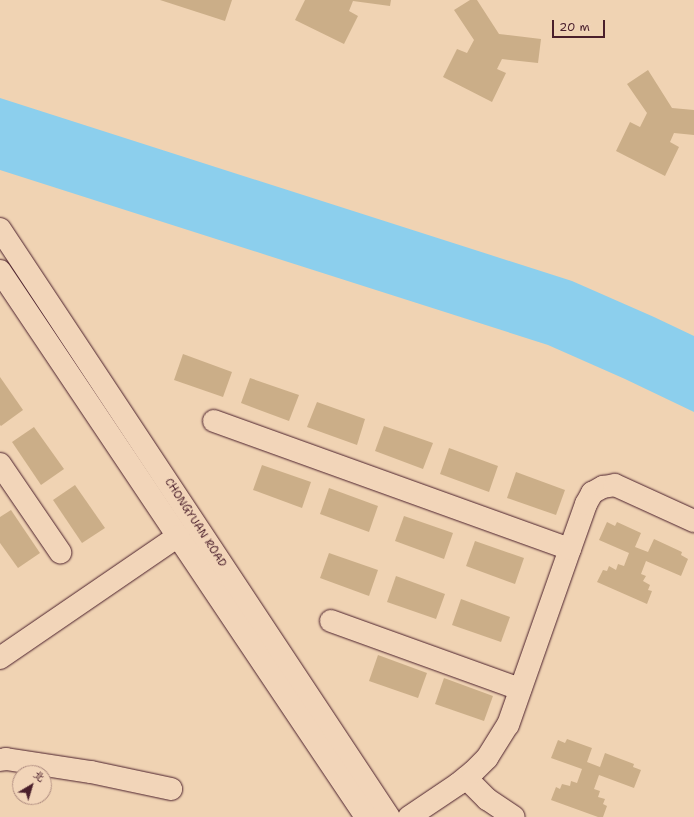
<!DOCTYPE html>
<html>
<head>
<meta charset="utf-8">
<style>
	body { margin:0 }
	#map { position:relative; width:694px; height:817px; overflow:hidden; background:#f0d3b3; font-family:"Shantell Sans","LXGW WenKai TC",sans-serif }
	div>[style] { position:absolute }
	.water>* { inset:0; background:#8ccfed }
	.building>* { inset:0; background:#cbae88 }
	.roads { filter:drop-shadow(0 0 1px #4a1f2b) drop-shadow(0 0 1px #4a1f2b) }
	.minor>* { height:22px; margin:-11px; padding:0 11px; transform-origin:11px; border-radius:11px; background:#f2d5b9 }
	span { translate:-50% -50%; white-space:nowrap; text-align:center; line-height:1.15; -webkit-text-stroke:3.5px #f2d5b9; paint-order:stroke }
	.street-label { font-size:11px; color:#4a1f2b }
	.north { position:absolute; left:12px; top:765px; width:40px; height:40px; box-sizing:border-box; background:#f2d5b9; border:1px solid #af8c80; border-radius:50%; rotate:38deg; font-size:11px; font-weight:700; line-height:16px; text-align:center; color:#4a1f2b }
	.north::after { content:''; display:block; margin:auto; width:14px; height:18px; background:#4a1f2b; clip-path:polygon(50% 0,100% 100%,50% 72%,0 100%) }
	.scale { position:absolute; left:552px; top:20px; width:53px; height:18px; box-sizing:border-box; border:2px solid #4a1f2b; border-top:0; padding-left:5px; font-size:12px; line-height:14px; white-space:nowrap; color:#4a1f2b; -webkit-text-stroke:3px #f2d5b9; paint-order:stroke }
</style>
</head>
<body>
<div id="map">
	<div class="water">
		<div style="clip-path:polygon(0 98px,572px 281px,654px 317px,694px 336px,694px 412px,625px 379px,548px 345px,0 170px)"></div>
	</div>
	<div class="building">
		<div style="clip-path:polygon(160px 0,232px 0,225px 21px)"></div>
		<div style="clip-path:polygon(305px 0,391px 0,390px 6px,353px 1px,349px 11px,358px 16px,344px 44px,295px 20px)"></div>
		<div style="clip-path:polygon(470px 0,477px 0,499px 34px,541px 39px,538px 63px,502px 59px,497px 69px,506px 73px,492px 102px,443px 77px,457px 49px,467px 53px,474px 40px,454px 10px)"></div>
		<div style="clip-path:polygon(648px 70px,672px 108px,694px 110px,694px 135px,674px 133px,670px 142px,679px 147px,665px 176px,616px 151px,630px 122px,640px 127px,647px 113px,627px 84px)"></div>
		<div style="clip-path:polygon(183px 354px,232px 372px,223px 397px,174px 380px)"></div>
		<div style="clip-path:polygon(0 377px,23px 410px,1px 426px,0 425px)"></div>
		<div style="clip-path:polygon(250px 378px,299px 395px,289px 421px,241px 403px)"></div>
		<div style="clip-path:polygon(317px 402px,365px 419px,357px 445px,307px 427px)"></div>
		<div style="clip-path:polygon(384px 426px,433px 443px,423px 469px,375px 451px)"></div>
		<div style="clip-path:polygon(34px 427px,64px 469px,41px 485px,12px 442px)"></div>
		<div style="clip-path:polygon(449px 448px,498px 466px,489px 492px,440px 474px)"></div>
		<div style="clip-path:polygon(262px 465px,311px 482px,302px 508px,253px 490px)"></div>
		<div style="clip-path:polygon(516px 472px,565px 490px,556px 515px,507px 498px)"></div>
		<div style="clip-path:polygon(75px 485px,105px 528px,82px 543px,53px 500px)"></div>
		<div style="clip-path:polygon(329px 488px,378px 506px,369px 532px,320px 514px)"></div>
		<div style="clip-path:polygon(11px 510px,40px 553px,18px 568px,0 543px,0 517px)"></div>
		<div style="clip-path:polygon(404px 516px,453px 533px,444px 559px,395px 541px)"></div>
		<div style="clip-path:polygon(607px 522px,615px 526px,617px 522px,641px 533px,635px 547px,648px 552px,654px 539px,682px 552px,681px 555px,688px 559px,681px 576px,646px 561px,641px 574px,646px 576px,643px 581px,650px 585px,648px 590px,652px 591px,647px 604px,597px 582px,603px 570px,607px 571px,609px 566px,616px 570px,618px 564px,624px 566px,629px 553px,599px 540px)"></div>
		<div style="clip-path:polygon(475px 541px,524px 558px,515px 584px,466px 566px)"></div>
		<div style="clip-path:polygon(329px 553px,378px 570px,369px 596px,320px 578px)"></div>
		<div style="clip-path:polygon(396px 576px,445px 594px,436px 619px,387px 602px)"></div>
		<div style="clip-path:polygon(461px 599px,510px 617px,501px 642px,452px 625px)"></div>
		<div style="clip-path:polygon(378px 655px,427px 673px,418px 698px,369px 681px)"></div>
		<div style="clip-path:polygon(444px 678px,493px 696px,484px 721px,435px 704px)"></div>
		<div style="clip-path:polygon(567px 739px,592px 748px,587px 762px,600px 767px,605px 753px,634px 764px,633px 767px,641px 770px,634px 788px,599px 775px,594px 789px,600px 791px,598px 797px,605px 799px,603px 804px,607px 806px,603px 817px,598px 817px,551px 800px,556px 787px,560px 789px,562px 784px,570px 786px,571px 781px,577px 783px,582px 769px,551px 758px,558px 740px,565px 743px)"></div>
	</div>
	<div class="roads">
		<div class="minor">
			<div style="left:0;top:229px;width:705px;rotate:56.51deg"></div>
			<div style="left:0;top:271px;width:657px;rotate:56.16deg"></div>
			<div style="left:214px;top:421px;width:378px;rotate:19.8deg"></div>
			<div style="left:0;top:464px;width:107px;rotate:55.7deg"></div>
			<div style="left:331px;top:621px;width:201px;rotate:19.8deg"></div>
			<div style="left:0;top:658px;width:216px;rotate:-34.4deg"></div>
			<div style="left:0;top:760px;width:6px;rotate:-9deg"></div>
			<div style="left:6px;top:759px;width:86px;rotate:8.7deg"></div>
			<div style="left:91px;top:772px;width:82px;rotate:12deg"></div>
			<div style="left:466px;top:778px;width:30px;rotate:45deg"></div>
			<div style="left:487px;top:799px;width:32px;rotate:34deg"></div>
			<div style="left:409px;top:817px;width:59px;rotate:-34deg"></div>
			<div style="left:458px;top:784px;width:19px;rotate:-39deg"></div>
			<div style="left:473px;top:772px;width:20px;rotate:-45deg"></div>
			<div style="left:487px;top:758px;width:39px;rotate:-58deg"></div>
			<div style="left:508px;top:725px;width:187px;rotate:-70.6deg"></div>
			<div style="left:570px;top:549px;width:48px;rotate:-70.4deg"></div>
			<div style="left:586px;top:504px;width:13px;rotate:-61deg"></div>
			<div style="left:592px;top:493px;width:13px;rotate:-29deg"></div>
			<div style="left:603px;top:487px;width:12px;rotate:-9deg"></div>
			<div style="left:615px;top:485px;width:87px;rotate:24.5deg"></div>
		</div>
	</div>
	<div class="street-label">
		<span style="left:195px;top:523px;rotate:57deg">CHONGYUAN ROAD</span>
	</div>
	<div class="north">北</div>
	<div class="scale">20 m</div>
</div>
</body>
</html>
